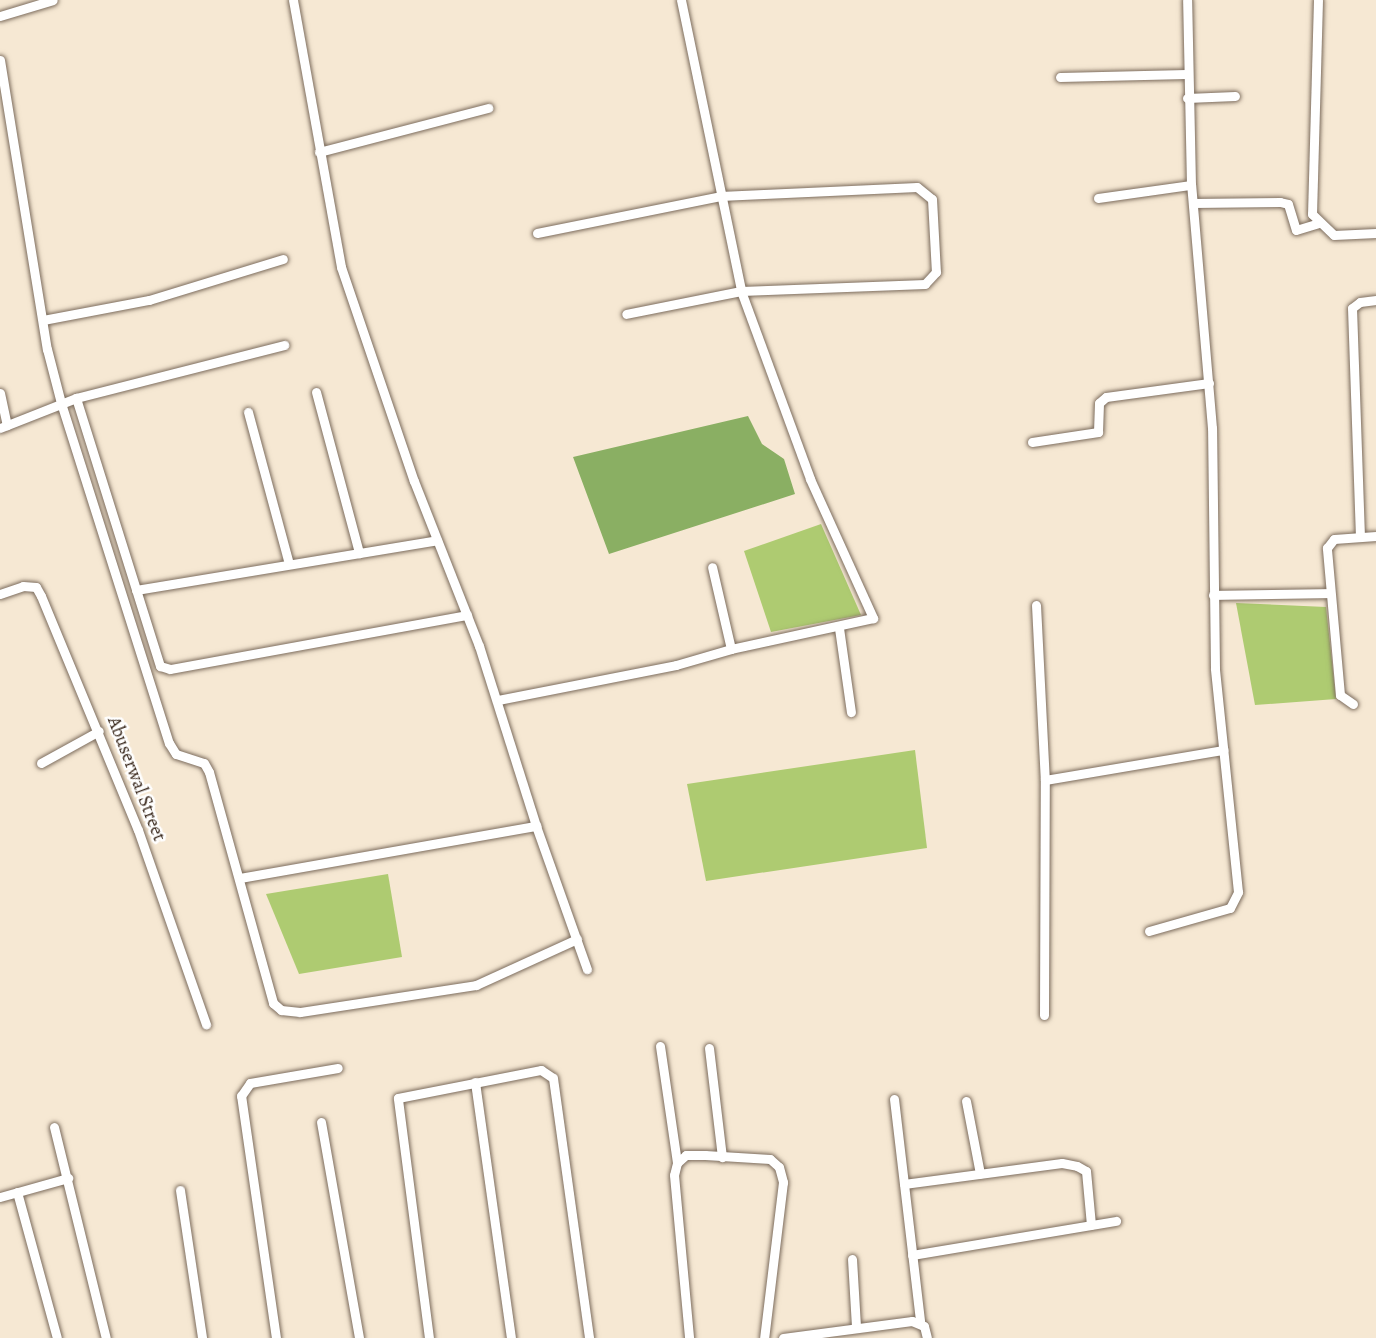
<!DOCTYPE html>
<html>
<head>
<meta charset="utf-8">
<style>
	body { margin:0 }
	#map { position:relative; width:1376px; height:1338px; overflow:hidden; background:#f6e8d3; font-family:Alegreya,serif }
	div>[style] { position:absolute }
	.green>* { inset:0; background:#aecb71 }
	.forest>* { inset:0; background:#8aaf63 }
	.roads { filter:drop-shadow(0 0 2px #7c6c5d) drop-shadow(0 0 2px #7c6c5d) }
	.street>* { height:9px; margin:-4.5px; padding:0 4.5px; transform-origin:4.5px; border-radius:4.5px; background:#fff }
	span { translate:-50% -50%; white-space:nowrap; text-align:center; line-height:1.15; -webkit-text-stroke:5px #fff; paint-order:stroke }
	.street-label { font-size:19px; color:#3b2a1e }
</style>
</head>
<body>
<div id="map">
	<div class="green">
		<div style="clip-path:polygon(821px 524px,861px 615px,771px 632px,744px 551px)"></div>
		<div style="clip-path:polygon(1236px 603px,1326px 607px,1336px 699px,1255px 705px)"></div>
		<div style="clip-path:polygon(915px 750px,927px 848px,706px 881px,687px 784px)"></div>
		<div style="clip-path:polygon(388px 874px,402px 957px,299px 974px,266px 894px)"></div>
	</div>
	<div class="forest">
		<div style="clip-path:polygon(748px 416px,762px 444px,784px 459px,795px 494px,609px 554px,573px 457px)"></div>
	</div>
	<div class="roads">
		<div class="street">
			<div style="left:293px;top:0;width:271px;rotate:79.8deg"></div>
			<div style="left:341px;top:267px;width:226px;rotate:71.2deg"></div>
			<div style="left:414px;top:481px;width:177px;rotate:68.5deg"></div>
			<div style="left:479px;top:646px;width:189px;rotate:72.4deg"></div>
			<div style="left:536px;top:826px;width:152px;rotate:70.4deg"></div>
			<div style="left:681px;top:0;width:297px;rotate:78.3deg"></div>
			<div style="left:741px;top:291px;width:200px;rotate:69.8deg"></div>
			<div style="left:810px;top:479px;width:153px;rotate:65.6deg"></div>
			<div style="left:873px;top:618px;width:145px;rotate:167.7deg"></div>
			<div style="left:731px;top:649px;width:84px;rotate:-103deg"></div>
			<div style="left:1318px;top:0;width:214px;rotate:91.6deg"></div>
			<div style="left:1312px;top:214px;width:30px;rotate:44deg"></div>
			<div style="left:1334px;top:235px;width:42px;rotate:-2.7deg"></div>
			<div style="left:0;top:16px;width:55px;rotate:-16.8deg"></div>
			<div style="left:0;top:60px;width:293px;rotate:80.8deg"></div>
			<div style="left:47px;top:349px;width:56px;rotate:75.5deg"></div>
			<div style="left:61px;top:403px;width:357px;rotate:72.4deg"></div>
			<div style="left:169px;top:743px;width:13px;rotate:58deg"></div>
			<div style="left:176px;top:754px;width:29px;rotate:18deg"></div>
			<div style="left:204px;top:763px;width:10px;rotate:61deg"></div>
			<div style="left:209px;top:772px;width:240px;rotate:74.5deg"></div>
			<div style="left:273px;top:1003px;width:11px;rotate:41deg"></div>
			<div style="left:281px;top:1010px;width:19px;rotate:6deg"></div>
			<div style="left:300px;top:1012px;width:178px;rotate:-8.7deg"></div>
			<div style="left:476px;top:985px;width:111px;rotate:-24.5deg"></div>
			<div style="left:1060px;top:77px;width:126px;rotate:-1.4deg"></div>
			<div style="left:1187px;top:98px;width:48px;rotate:-2.4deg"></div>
			<div style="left:319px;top:152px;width:175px;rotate:-14.6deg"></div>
			<div style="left:1098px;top:198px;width:94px;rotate:-8deg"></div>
			<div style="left:1193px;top:203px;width:87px;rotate:-0.7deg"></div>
			<div style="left:1280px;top:202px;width:8px;rotate:14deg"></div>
			<div style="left:1288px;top:204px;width:27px;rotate:73deg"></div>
			<div style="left:1296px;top:230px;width:24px;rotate:-17deg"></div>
			<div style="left:537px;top:233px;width:187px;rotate:-11.4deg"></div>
			<div style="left:720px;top:196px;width:197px;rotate:-2.6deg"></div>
			<div style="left:917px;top:187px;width:19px;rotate:39deg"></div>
			<div style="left:932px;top:199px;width:73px;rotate:86.9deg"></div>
			<div style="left:936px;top:272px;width:16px;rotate:133deg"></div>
			<div style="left:925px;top:284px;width:184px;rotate:177.8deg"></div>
			<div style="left:741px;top:291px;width:117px;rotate:168.7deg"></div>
			<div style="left:43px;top:320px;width:108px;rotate:-10.7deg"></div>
			<div style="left:149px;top:300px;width:140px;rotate:-17deg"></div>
			<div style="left:316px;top:392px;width:167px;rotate:75deg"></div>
			<div style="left:0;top:393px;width:33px;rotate:78deg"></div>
			<div style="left:76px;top:398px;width:281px;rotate:72.6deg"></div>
			<div style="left:160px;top:666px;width:10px;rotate:17deg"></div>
			<div style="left:170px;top:669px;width:302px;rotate:-10.3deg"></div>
			<div style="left:248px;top:412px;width:157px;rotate:74.9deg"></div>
			<div style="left:0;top:428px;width:82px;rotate:-21.5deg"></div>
			<div style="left:76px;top:398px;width:215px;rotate:-14.3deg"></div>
			<div style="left:1032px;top:442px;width:67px;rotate:-8.6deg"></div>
			<div style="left:1098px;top:432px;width:29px;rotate:-88deg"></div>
			<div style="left:1099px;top:403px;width:9px;rotate:-41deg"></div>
			<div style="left:1106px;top:397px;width:104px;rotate:-7.7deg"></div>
			<div style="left:1360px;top:537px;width:229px;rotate:-92deg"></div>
			<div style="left:1352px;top:308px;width:10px;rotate:-37deg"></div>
			<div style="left:1360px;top:302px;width:16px;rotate:-7deg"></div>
			<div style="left:136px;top:590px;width:305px;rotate:-9.4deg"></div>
			<div style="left:0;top:594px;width:24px;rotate:-19deg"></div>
			<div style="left:23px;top:586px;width:13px;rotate:4deg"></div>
			<div style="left:36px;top:587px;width:10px;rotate:61deg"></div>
			<div style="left:41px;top:596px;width:253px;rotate:67.5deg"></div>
			<div style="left:138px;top:830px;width:206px;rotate:70.7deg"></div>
			<div style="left:1213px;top:595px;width:117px;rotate:-1deg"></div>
			<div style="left:1036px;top:605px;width:175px;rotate:87.1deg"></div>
			<div style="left:839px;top:628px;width:85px;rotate:81.9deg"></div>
			<div style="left:498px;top:700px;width:181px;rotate:-11.1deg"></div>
			<div style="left:676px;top:665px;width:57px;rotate:-16.2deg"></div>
			<div style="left:1353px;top:704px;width:16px;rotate:-145deg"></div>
			<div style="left:1340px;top:695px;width:148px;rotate:-95.1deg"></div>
			<div style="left:1327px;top:548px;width:11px;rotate:-52deg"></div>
			<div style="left:1334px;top:539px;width:42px;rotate:-4.1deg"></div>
			<div style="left:41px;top:763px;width:66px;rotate:-28.9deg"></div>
			<div style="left:240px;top:878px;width:301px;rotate:-10deg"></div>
			<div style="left:1149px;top:931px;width:84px;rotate:-15.9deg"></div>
			<div style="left:1230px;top:908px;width:18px;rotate:-63deg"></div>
			<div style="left:1238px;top:892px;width:225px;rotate:-95.9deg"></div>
			<div style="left:1215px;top:668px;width:240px;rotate:-90.7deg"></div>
			<div style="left:1212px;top:428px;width:244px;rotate:-94.9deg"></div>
			<div style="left:1191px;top:185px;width:185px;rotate:-91.2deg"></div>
			<div style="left:1044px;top:1015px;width:235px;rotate:-89.8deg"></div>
			<div style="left:1045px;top:780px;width:181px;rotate:-9.6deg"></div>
			<div style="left:660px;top:1046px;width:118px;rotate:81.7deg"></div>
			<div style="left:677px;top:1163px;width:12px;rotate:104deg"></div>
			<div style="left:674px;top:1175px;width:164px;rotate:84.7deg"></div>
			<div style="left:709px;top:1048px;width:110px;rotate:83.2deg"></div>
			<div style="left:475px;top:1082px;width:259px;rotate:82deg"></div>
			<div style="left:894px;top:1099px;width:225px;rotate:83.3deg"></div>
			<div style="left:966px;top:1101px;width:74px;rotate:79.1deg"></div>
			<div style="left:321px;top:1122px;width:219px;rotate:80deg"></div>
			<div style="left:54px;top:1127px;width:217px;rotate:76.2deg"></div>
			<div style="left:677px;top:1163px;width:12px;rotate:-42deg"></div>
			<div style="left:686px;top:1155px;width:19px"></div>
			<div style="left:705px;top:1155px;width:65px;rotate:3.5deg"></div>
			<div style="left:770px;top:1159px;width:12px;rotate:42deg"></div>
			<div style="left:779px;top:1167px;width:16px;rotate:75deg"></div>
			<div style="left:783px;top:1182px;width:157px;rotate:96.9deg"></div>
			<div style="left:904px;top:1184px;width:159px;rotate:-7.6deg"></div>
			<div style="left:1062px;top:1163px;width:15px;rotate:11deg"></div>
			<div style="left:1077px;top:1166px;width:10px;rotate:29deg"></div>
			<div style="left:1086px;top:1171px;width:54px;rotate:84.7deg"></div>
			<div style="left:180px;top:1190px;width:150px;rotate:81.5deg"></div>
			<div style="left:17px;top:1192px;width:151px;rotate:74.7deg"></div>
			<div style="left:0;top:1197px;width:71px;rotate:-15.6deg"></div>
			<div style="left:912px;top:1255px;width:207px;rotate:-9.5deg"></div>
			<div style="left:852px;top:1259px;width:67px;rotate:86.6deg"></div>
			<div style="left:276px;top:1338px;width:245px;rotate:-98.2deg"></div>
			<div style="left:241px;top:1096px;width:16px;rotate:-55deg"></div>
			<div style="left:250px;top:1083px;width:89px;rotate:-9.7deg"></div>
			<div style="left:429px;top:1338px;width:242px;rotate:-97.4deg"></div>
			<div style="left:398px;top:1098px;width:146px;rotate:-11.1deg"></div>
			<div style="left:541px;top:1070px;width:14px;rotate:34deg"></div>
			<div style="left:553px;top:1078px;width:262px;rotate:82.1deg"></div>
			<div style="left:783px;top:1338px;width:130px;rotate:-7.5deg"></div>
			<div style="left:912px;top:1321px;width:13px;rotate:23deg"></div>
			<div style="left:924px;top:1326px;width:12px;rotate:76deg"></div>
		</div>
	</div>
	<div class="street-label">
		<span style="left:136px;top:779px;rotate:69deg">Abuserwal Street</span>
	</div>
</div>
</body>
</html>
